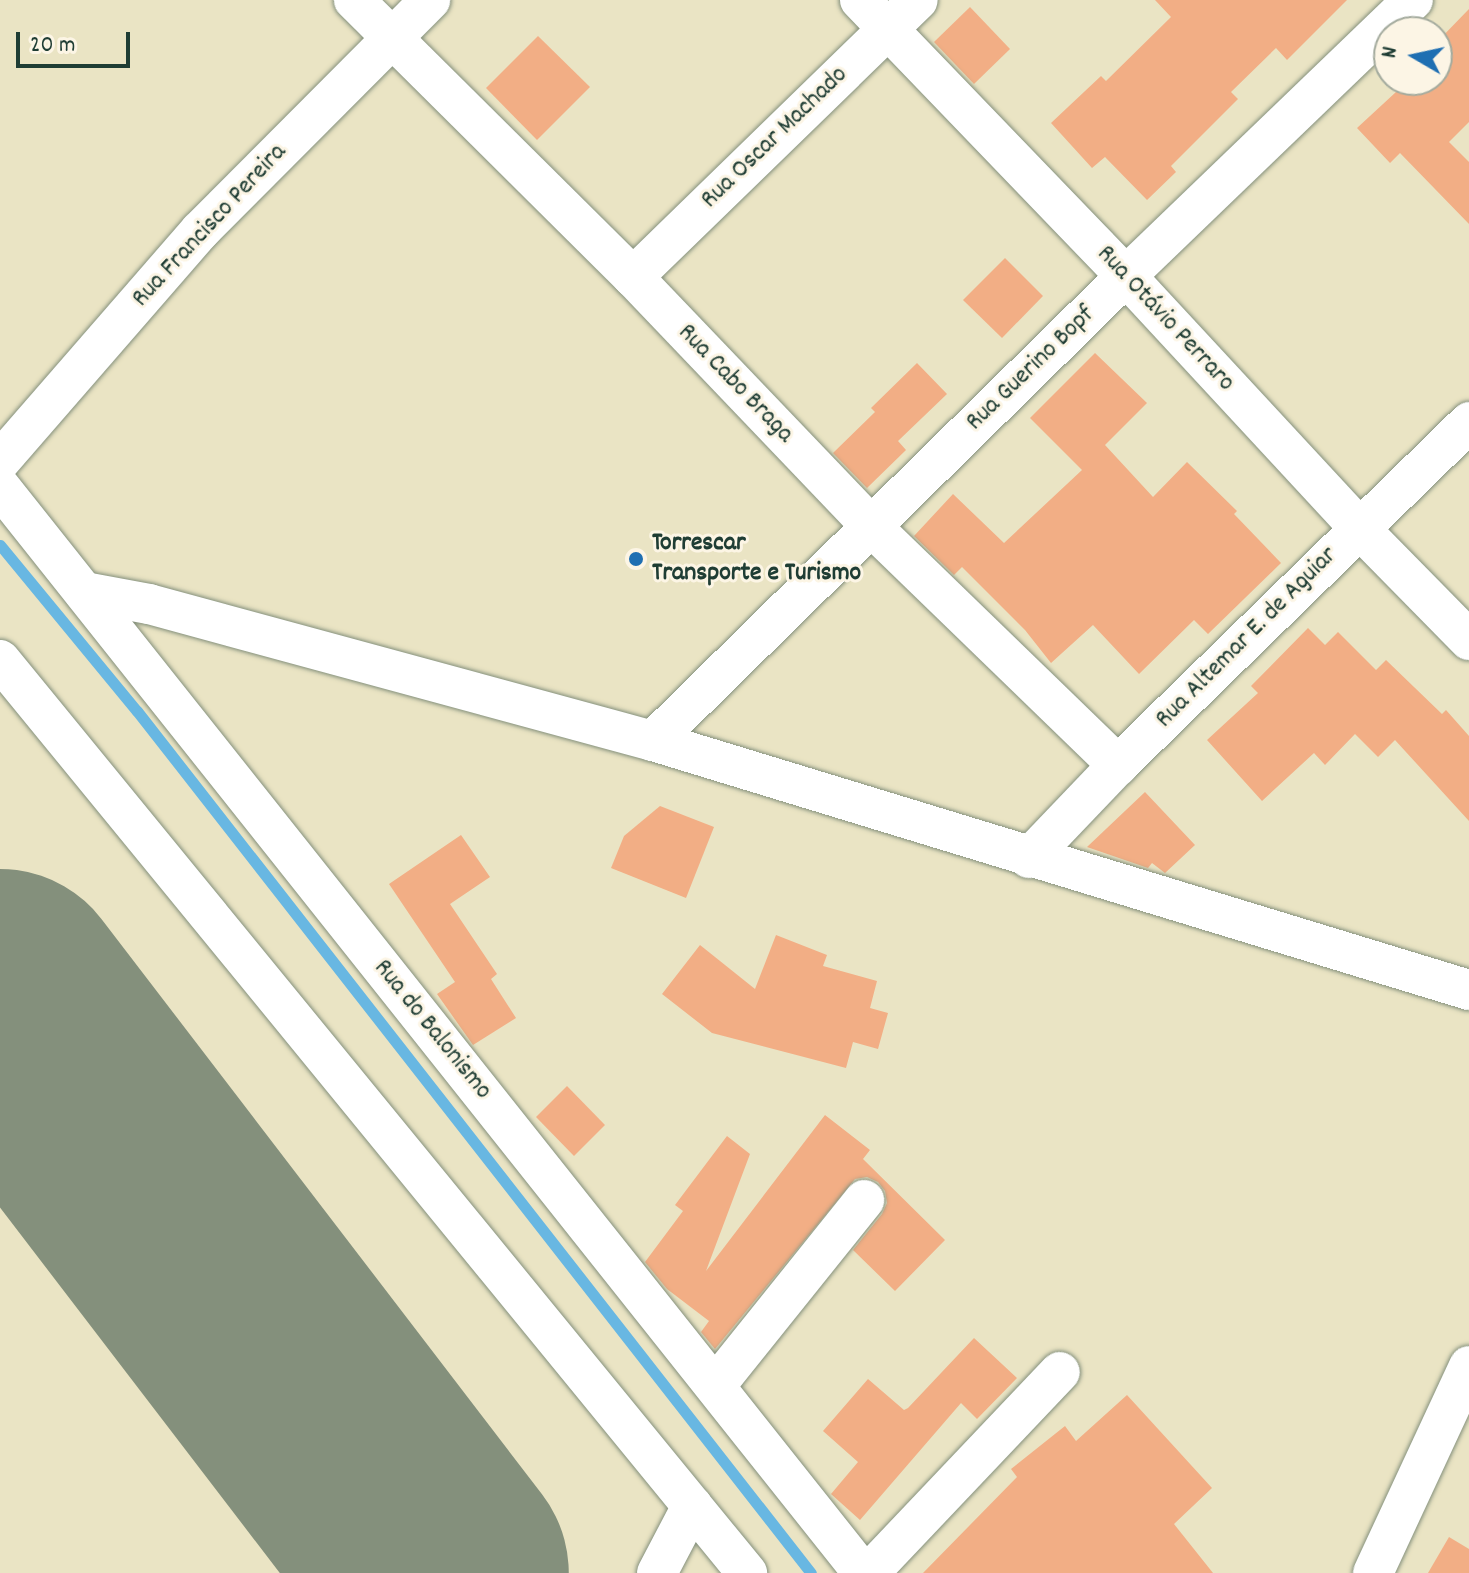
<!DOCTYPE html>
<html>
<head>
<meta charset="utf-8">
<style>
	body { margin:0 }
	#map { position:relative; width:1469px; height:1573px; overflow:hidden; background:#eae4c4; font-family:Dekko,sans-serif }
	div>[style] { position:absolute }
	.stream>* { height:11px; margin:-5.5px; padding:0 5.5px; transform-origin:5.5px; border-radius:5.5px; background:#68b7e2 }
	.taxiway>* { height:102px; margin:-51px; padding:0 51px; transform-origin:51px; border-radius:51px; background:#84907c }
	.runway>* { height:256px; margin:-128px; padding:0 128px; transform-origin:128px; border-radius:128px; background:#84907c }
	.building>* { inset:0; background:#f2ae85 }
	.roads { filter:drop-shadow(0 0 2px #84907c) drop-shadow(0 0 2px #84907c) }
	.minor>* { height:40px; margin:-20px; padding:0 20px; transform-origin:20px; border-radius:20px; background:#fff }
	.dots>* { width:22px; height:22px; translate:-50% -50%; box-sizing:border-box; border:4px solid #fcf5e5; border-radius:50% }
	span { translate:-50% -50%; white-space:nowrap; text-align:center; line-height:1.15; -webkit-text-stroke:6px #fcf5e5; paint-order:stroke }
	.street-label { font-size:26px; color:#1f3d34 }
	.poi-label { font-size:26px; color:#1f3d34; font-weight:700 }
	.left { translate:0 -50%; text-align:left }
	.north { position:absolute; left:1373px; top:16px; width:80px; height:80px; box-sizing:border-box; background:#fcf5e5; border:2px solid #a4ab9e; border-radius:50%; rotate:279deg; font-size:22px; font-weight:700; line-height:32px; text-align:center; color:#1f3d34 }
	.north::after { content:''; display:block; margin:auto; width:28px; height:36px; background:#1f6fb2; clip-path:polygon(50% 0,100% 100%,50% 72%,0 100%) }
	.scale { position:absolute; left:16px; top:32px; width:114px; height:36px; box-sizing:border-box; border:4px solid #1f3d34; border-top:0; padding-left:10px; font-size:24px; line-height:28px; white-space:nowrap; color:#1f3d34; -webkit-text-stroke:6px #fcf5e5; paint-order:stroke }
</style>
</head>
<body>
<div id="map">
	<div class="stream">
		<div style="left:0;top:545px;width:215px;rotate:50.5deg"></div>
		<div style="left:137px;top:711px;width:1094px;rotate:51.98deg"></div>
	</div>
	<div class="taxiway">
		<div style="left:0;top:1093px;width:59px;rotate:-33.1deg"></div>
	</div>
	<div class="runway">
		<div style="left:0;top:997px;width:725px;rotate:52.56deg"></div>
	</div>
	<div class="building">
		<div style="clip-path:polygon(1155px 0,1347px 0,1287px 60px,1276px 48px,1231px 92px,1238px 99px,1171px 166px,1176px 172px,1147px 200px,1105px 157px,1092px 168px,1051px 123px,1101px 76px,1106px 81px,1171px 17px)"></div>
		<div style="clip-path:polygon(970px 7px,1010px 49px,974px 84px,934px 42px)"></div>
		<div style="clip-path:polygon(1469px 9px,1469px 122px,1449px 142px,1469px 162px,1469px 224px,1400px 153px,1390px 163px,1357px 128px,1409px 80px,1437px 80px,1437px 42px)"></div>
		<div style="clip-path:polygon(538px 36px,590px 87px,537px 140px,486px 88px)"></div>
		<div style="clip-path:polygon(1005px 258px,1043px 296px,1002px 338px,963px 300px)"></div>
		<div style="clip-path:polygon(1095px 353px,1147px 403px,1105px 445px,1153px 497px,1187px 462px,1237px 511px,1234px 514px,1281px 563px,1208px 634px,1194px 620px,1139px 674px,1093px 625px,1051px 663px,1025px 630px,962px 567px,954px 575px,914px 536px,953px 494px,1004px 543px,1082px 470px,1030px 418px)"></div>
		<div style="clip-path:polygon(917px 363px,947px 394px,898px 441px,906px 450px,867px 488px,833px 453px,875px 412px,871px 408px)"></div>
		<div style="clip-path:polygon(1308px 628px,1325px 645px,1338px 632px,1376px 670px,1386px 660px,1442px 714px,1446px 710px,1469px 736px,1469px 821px,1395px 740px,1378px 757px,1355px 734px,1325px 765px,1314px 753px,1262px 801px,1207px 740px,1258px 693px,1251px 686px)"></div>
		<div style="clip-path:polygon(1145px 792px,1195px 845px,1165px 873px,1152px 863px,1148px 868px,1087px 847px)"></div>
		<div style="clip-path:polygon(660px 806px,714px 827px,686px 898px,611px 868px,624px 836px)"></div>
		<div style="clip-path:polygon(461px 835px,490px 877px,450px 904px,497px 974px,491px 979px,516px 1018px,473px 1045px,437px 994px,455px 982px,389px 884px)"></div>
		<div style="clip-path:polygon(776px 935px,827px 955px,823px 966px,877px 981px,870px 1008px,888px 1013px,878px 1049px,853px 1042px,846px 1068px,712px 1033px,662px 994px,700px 945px,755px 989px)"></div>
		<div style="clip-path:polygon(567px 1086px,605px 1125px,574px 1156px,536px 1117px)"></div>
		<div style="clip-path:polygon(825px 1115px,870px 1150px,863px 1159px,945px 1240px,895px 1291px,853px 1250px,882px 1214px,887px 1203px,885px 1191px,878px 1182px,867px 1177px,855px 1179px,715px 1349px,701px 1332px,709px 1321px,667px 1289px,645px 1262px,683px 1211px,675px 1205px,727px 1136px,750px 1154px,706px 1271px)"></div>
		<div style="clip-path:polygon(974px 1338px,1017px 1378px,977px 1419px,961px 1403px,860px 1520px,831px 1494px,858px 1462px,823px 1431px,868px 1379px,904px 1410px,908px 1408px)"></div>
		<div style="clip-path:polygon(1127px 1395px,1212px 1488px,1174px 1524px,1213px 1573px,923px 1573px,1017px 1477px,1011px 1469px,1065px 1426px,1076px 1441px)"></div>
		<div style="clip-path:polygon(1449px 1537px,1469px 1549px,1469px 1573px,1428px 1573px)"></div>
	</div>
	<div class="roads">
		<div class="minor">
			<div style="left:354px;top:0;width:393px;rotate:44.8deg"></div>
			<div style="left:633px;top:277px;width:344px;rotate:46.3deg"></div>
			<div style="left:871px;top:526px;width:344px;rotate:44.1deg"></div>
			<div style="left:860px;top:0;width:383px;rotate:46.1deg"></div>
			<div style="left:1126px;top:276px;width:343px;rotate:47.2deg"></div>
			<div style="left:1359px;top:528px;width:157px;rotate:45.5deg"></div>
			<div style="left:633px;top:277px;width:397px;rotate:-44.2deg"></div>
			<div style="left:0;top:461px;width:305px;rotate:-49deg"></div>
			<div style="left:200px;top:231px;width:326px;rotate:-45.1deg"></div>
			<div style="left:0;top:487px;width:1387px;rotate:51.53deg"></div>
			<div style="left:84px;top:592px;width:66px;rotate:10.5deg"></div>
			<div style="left:149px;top:604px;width:522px;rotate:15.21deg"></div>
			<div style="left:653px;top:741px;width:853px;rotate:16.97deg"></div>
			<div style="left:0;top:660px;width:1180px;rotate:50.71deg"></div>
			<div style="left:653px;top:741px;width:663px;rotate:-44.51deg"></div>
			<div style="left:1126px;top:276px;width:398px;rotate:-43.9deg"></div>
			<div style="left:1029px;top:858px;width:129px;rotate:-46.3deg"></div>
			<div style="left:1118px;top:765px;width:491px;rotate:-44.3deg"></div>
			<div style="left:716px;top:1385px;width:237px;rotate:-51.3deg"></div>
			<div style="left:657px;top:1573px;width:76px;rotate:-62.4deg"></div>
			<div style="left:869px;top:1573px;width:277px;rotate:-46.5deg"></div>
			<div style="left:1373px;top:1573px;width:228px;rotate:-65.1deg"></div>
		</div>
	</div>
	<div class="dots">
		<div style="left:636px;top:559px;background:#1f6fb2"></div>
	</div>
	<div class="street-label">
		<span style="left:775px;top:138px;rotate:-44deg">Rua Oscar Machado</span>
		<span style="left:210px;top:226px;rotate:-47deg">Rua Francisco Pereira</span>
		<span style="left:1165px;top:319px;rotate:47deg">Rua Otávio Perraro</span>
		<span style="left:1031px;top:369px;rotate:-44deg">Rua Guerino Bopf</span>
		<span style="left:735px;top:384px;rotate:46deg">Rua Cabo Braga</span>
		<span style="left:1247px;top:638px;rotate:-45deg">Rua Altemar E. de Aguiar</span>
		<span style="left:432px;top:1030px;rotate:51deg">Rua do Balonismo</span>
	</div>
	<div class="poi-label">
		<span class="left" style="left:652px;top:559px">Torrescar<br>Transporte e Turismo</span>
	</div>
	<div class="north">N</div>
	<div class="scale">20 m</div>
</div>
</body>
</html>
